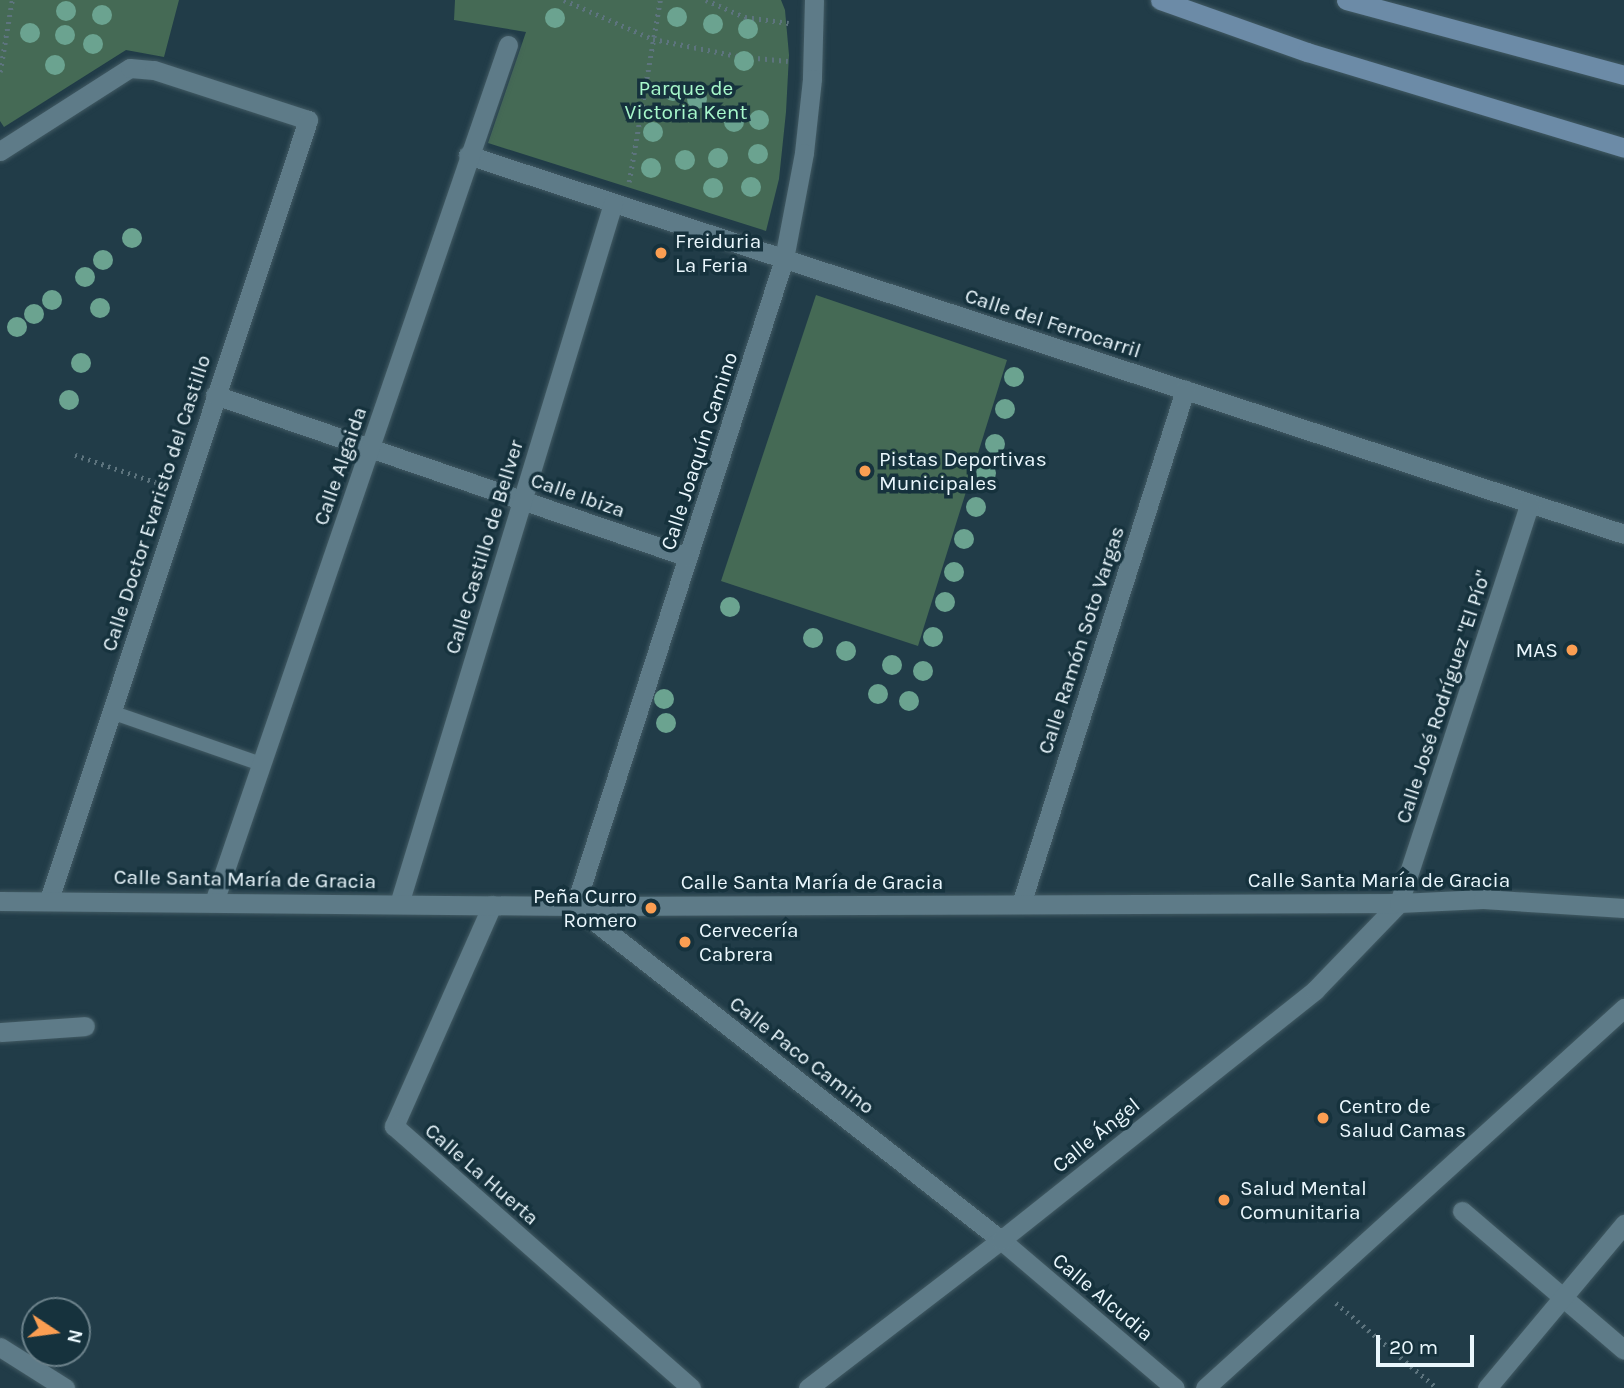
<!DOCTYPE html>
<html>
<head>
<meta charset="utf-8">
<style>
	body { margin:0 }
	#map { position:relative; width:1624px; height:1388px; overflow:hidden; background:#213c48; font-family:Karla,sans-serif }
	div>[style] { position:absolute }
	.green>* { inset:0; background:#456a55 }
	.path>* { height:4.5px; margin-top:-2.25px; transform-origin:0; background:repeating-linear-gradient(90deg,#5d747e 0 2px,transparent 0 7px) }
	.roads { filter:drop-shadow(0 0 2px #425a63) drop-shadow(0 0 2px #425a63) }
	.service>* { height:14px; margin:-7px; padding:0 7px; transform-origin:7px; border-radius:7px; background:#5e7b88 }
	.pedestrian>* { height:19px; margin:-9.5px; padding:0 9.5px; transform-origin:9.5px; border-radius:9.5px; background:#5e7b88 }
	.minor>* { height:19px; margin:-9.5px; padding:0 9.5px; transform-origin:9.5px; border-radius:9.5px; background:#5e7b88 }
	.tertiary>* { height:19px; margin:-9.5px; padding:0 9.5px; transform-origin:9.5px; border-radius:9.5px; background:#5e7b88 }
	.secondary>* { height:19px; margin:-9.5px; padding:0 9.5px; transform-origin:9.5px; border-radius:9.5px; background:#6c8ba7 }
	.trees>* { width:20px; height:20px; margin:-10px; border-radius:50%; background:#6ba390 }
	.dots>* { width:19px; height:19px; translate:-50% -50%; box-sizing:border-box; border:4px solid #16323d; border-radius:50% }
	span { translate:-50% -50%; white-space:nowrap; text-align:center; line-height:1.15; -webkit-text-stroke:7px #16323d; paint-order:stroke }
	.park-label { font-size:21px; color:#a7f8cb }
	.poi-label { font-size:21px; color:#eaf7fd }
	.left { translate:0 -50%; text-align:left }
	.right { translate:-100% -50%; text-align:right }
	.street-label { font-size:21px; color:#eaf7fd }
	.north { position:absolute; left:21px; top:1297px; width:70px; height:70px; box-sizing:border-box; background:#16323d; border:2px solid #6b818a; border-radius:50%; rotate:103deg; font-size:19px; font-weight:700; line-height:28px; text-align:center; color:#eaf7fd }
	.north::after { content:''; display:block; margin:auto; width:24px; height:32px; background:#fb9e52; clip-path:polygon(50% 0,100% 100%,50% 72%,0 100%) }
	.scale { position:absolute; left:1376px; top:1335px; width:98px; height:32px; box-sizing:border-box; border:4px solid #eaf7fd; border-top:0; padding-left:9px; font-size:21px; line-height:24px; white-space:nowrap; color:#eaf7fd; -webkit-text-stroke:5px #16323d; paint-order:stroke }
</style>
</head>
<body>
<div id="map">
	<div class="green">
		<div style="clip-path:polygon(0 0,179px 0,164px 57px,126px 50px,4px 127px,0 121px)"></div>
		<div style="clip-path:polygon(455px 0,781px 0,785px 10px,789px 55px,786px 112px,779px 179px,766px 231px,488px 143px,526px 32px,454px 20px)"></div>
		<div style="clip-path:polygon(816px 295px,1007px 360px,918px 646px,721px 581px)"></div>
	</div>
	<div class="path">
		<div style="left:564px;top:0;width:97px;rotate:23.7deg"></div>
		<div style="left:653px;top:39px;width:86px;rotate:11.4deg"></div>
		<div style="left:737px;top:56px;width:51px;rotate:5.6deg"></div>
		<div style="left:706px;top:0;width:43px;rotate:23.6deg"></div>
		<div style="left:745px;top:17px;width:44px;rotate:7.8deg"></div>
		<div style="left:0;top:72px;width:73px;rotate:-80.5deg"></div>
		<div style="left:629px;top:182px;width:185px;rotate:-80.3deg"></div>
		<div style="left:75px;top:455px;width:91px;rotate:18.6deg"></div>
		<div style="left:1336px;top:1303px;width:132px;rotate:40.1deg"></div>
	</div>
	<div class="roads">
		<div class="service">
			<div style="left:111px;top:712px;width:159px;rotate:19.1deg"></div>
		</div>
		<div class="pedestrian">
			<div style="left:0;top:1032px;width:85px;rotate:-4deg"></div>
		</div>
		<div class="minor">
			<div style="left:814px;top:0;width:79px;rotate:91.5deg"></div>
			<div style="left:812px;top:79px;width:74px;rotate:96.2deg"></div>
			<div style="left:804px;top:153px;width:108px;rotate:100.7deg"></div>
			<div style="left:784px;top:259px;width:680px;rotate:107.9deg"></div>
			<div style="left:575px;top:906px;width:541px;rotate:38.1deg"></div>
			<div style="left:1001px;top:1240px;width:228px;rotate:40.4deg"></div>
			<div style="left:0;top:151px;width:154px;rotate:-32.6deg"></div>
			<div style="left:130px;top:68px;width:24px;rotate:5deg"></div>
			<div style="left:154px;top:70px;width:162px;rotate:18deg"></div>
			<div style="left:308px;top:120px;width:822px;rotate:108.37deg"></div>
			<div style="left:468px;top:155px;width:1217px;rotate:18.15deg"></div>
			<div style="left:215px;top:395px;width:499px;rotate:18.9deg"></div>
			<div style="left:214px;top:902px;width:906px;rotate:-71.07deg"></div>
			<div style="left:399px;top:904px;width:733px;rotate:-73.02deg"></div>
			<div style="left:1021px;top:904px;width:540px;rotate:-72.3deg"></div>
			<div style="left:492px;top:905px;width:242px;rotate:113.9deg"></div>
			<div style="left:394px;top:1126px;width:396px;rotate:41.4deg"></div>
			<div style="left:1462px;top:1211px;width:213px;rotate:40.6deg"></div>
			<div style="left:0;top:1347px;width:77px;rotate:32.2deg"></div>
			<div style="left:808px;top:1388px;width:243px;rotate:-37.5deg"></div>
			<div style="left:1001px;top:1240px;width:401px;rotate:-38.5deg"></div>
			<div style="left:1315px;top:990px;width:121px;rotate:-46deg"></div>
			<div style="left:1399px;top:903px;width:419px;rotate:-71.9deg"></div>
			<div style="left:1205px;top:1388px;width:566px;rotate:-42.21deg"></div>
			<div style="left:1487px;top:1388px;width:214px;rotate:-50.1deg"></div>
		</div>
		<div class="tertiary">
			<div style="left:0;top:901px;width:575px;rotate:0.5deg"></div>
			<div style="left:575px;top:906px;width:824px;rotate:-0.21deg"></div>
			<div style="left:1399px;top:903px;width:84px;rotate:-2.7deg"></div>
			<div style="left:1483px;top:899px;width:141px;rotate:3.7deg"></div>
		</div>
		<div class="secondary">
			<div style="left:1160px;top:0;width:156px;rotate:19.5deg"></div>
			<div style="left:1307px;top:52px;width:331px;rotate:16.8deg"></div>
			<div style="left:1346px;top:0;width:288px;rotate:15.1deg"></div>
		</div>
	</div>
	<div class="trees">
		<div style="left:66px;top:11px"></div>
		<div style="left:102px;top:15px"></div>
		<div style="left:677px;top:17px"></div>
		<div style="left:555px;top:18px"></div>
		<div style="left:713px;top:24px"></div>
		<div style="left:748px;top:29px"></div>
		<div style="left:30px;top:33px"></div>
		<div style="left:65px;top:35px"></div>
		<div style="left:93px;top:44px"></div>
		<div style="left:744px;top:61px"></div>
		<div style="left:55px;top:65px"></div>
		<div style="left:673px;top:91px"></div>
		<div style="left:697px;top:99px"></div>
		<div style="left:759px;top:120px"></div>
		<div style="left:734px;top:122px"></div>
		<div style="left:653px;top:132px"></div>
		<div style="left:758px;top:154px"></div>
		<div style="left:718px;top:158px"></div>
		<div style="left:685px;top:160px"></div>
		<div style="left:651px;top:168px"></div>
		<div style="left:751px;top:187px"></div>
		<div style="left:713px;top:188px"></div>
		<div style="left:132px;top:238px"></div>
		<div style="left:103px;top:260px"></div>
		<div style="left:85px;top:277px"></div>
		<div style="left:52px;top:300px"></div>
		<div style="left:100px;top:308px"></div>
		<div style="left:34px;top:314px"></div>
		<div style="left:17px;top:327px"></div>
		<div style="left:81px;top:363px"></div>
		<div style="left:1014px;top:377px"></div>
		<div style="left:69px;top:400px"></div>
		<div style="left:1005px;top:409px"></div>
		<div style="left:995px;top:444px"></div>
		<div style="left:986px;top:473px"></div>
		<div style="left:976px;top:507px"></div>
		<div style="left:964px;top:539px"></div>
		<div style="left:954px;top:572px"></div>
		<div style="left:945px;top:602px"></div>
		<div style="left:730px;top:607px"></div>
		<div style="left:933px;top:637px"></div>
		<div style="left:813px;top:638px"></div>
		<div style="left:846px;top:651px"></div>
		<div style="left:892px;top:665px"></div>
		<div style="left:923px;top:671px"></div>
		<div style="left:878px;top:694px"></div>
		<div style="left:664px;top:699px"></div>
		<div style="left:909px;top:701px"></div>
		<div style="left:666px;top:723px"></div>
	</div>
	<div class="dots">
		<div style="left:661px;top:253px;background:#fb9e52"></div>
		<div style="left:865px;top:471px;background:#fb9e52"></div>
		<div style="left:1572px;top:650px;background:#fb9e52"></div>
		<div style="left:651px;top:908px;background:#fb9e52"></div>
		<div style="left:685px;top:942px;background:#fb9e52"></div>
		<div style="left:1323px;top:1118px;background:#fb9e52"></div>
		<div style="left:1224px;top:1200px;background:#fb9e52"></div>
	</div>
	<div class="park-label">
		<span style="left:686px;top:100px">Parque de<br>Victoria Kent</span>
	</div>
	<div class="poi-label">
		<span class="left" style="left:675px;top:253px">Freiduria<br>La Feria</span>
		<span class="left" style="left:879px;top:471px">Pistas Deportivas<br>Municipales</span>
		<span class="right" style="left:1558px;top:650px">MAS</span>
		<span class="right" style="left:637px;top:908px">Peña Curro<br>Romero</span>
		<span class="left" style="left:699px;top:942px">Cervecería<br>Cabrera</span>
		<span class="left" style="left:1339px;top:1118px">Centro de<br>Salud Camas</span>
		<span class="left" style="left:1240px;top:1200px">Salud Mental<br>Comunitaria</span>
	</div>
	<div class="street-label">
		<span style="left:1053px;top:323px;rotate:18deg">Calle del Ferrocarril</span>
		<span style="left:699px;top:451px;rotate:-72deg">Calle Joaquín Camino</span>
		<span style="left:340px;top:466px;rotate:-71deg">Calle Algaida</span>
		<span style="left:578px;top:495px;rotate:19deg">Calle Ibiza</span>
		<span style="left:156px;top:503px;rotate:-72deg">Calle Doctor Evaristo del Castillo</span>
		<span style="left:484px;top:547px;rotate:-73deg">Calle Castillo de Bellver</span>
		<span style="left:1081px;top:640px;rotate:-72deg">Calle Ramón Soto Vargas</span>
		<span style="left:1443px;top:697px;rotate:-72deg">Calle José Rodríguez "El Pío"</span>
		<span style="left:245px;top:879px;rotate:1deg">Calle Santa María de Gracia</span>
		<span style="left:1379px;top:880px">Calle Santa María de Gracia</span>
		<span style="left:812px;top:882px">Calle Santa María de Gracia</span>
		<span style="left:802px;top:1055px;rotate:38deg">Calle Paco Camino</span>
		<span style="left:1096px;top:1135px;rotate:-39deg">Calle Ángel</span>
		<span style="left:482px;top:1174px;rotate:41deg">Calle La Huerta</span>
		<span style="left:1103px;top:1297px;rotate:40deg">Calle Alcudia</span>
	</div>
	<div class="north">N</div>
	<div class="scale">20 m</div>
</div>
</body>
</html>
